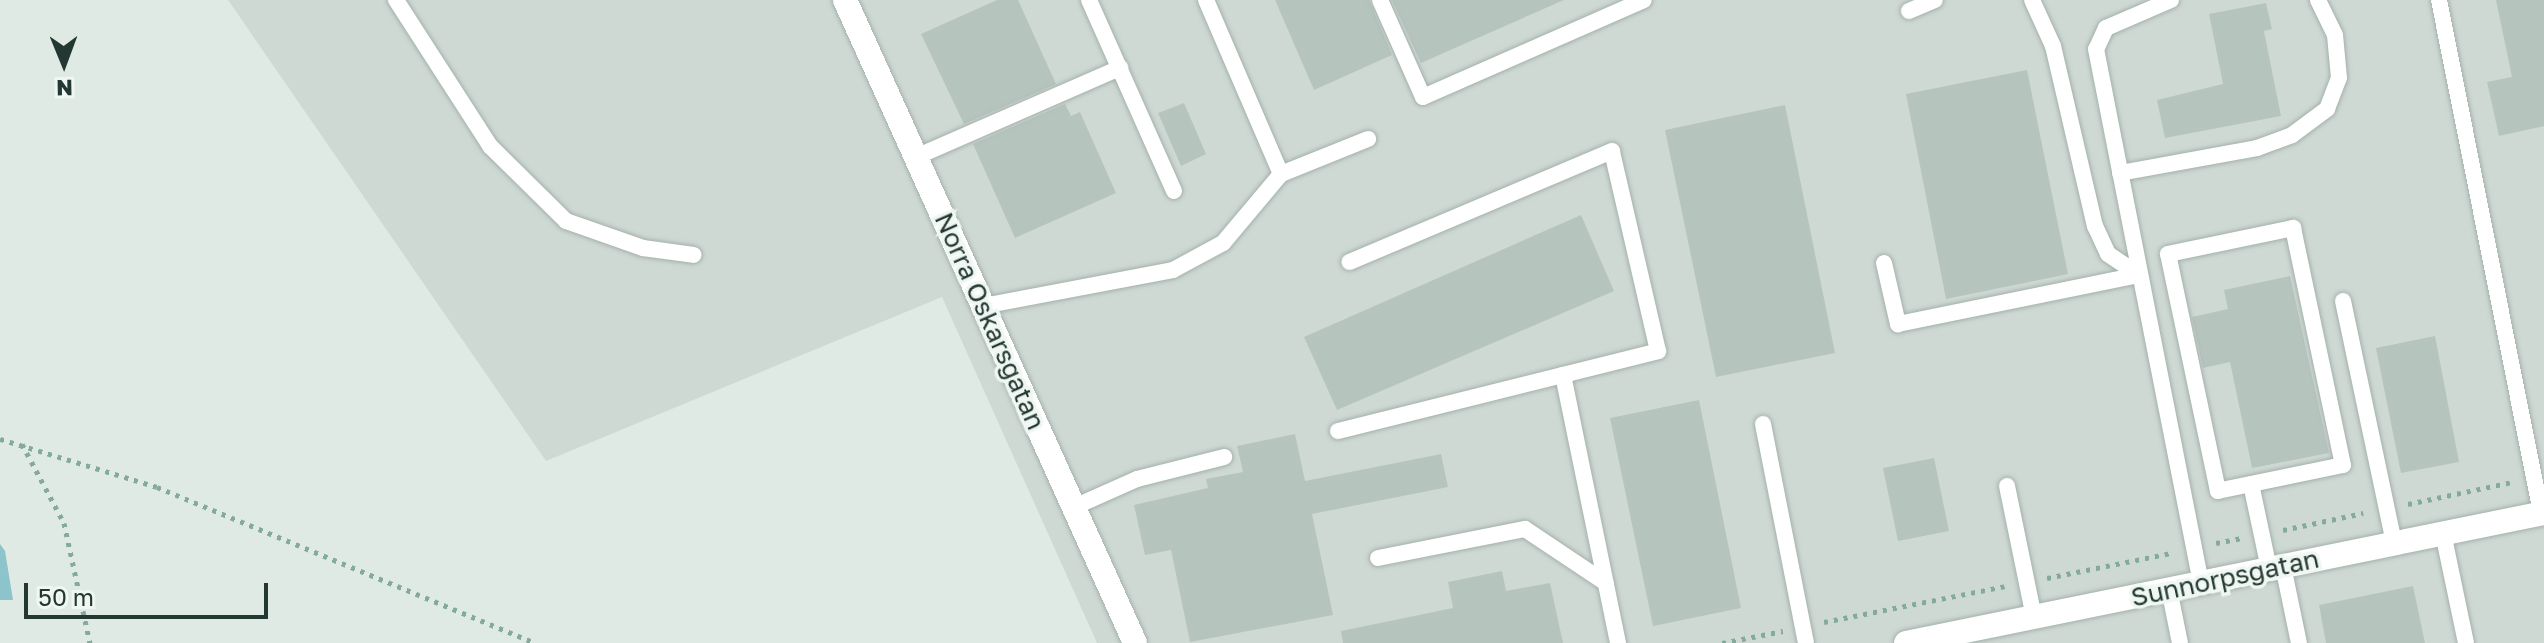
<!DOCTYPE html>
<html>
<head>
<meta charset="utf-8">
<style>
	body { margin:0 }
	#map { position:relative; width:2544px; height:643px; overflow:hidden; background:#e0eae5; font-family:"Golos Text",sans-serif }
	div>[style] { position:absolute }
	.built>* { inset:0; background:#cfd9d4 }
	.water>* { inset:0; background:#8dc3ca }
	.building>* { inset:0; background:#b6c4be }
	.path>* { height:5px; margin-top:-2.5px; transform-origin:0; background:repeating-linear-gradient(90deg,#84aa9d 0 4px,transparent 0 10px) }
	.roads { filter:drop-shadow(0 0 2px #a4b1ac) drop-shadow(0 0 2px #a4b1ac) }
	.lane>* { height:16px; margin:-8px; padding:0 8px; transform-origin:8px; border-radius:8px; background:#fff }
	.street>* { height:24px; margin:-12px; padding:0 12px; transform-origin:12px; border-radius:12px; background:#fff }
	span { translate:-50% -50%; white-space:nowrap; text-align:center; line-height:1.15; -webkit-text-stroke:7px #f0f7f3; paint-order:stroke }
	.street-label { font-size:26px; color:#233832 }
	.north { position:absolute; left:24px; top:24px; width:80px; height:80px; -webkit-text-stroke:6px #f0f7f3; paint-order:stroke; rotate:179deg; font-size:22px; font-weight:700; line-height:32px; text-align:center; color:#233832 }
	.north::after { content:''; display:block; margin:auto; width:28px; height:36px; background:#233832; clip-path:polygon(50% 0,100% 100%,50% 72%,0 100%) }
	.scale { position:absolute; left:24px; top:583px; width:244px; height:36px; box-sizing:border-box; border:4px solid #233832; border-top:0; padding-left:10px; font-size:24px; line-height:28px; white-space:nowrap; color:#233832; -webkit-text-stroke:6px #f0f7f3; paint-order:stroke }
</style>
</head>
<body>
<div id="map">
	<div class="built">
		<div style="clip-path:polygon(228px 0,2544px 0,2544px 643px,1097px 643px,942px 297px,546px 461px)"></div>
	</div>
	<div class="water">
		<div style="clip-path:polygon(0 544px,5px 551px,13px 600px,0 600px)"></div>
	</div>
	<div class="building">
		<div style="clip-path:polygon(997px 0,1018px 0,1056px 84px,964px 124px,921px 34px)"></div>
		<div style="clip-path:polygon(1275px 0,1369px 0,1392px 55px,1314px 90px)"></div>
		<div style="clip-path:polygon(1392px 0,1564px 0,1421px 63px)"></div>
		<div style="clip-path:polygon(2496px 0,2544px 0,2544px 126px,2499px 136px,2487px 82px,2512px 77px)"></div>
		<div style="clip-path:polygon(2266px 3px,2272px 29px,2264px 31px,2281px 116px,2165px 138px,2157px 100px,2223px 84px,2209px 14px)"></div>
		<div style="clip-path:polygon(2027px 70px,2068px 274px,1946px 299px,1906px 94px)"></div>
		<div style="clip-path:polygon(1184px 103px,1206px 154px,1181px 166px,1158px 113px)"></div>
		<div style="clip-path:polygon(1065px 104px,1071px 116px,1080px 112px,1116px 193px,1015px 238px,973px 144px)"></div>
		<div style="clip-path:polygon(1785px 105px,1835px 353px,1716px 377px,1665px 130px)"></div>
		<div style="clip-path:polygon(1581px 215px,1614px 291px,1337px 410px,1304px 337px)"></div>
		<div style="clip-path:polygon(2290px 276px,2329px 453px,2252px 468px,2230px 362px,2203px 368px,2192px 317px,2228px 309px,2224px 290px)"></div>
		<div style="clip-path:polygon(2435px 336px,2459px 462px,2401px 473px,2376px 348px)"></div>
		<div style="clip-path:polygon(1699px 400px,1741px 608px,1653px 626px,1610px 418px)"></div>
		<div style="clip-path:polygon(1295px 434px,1305px 481px,1441px 454px,1448px 487px,1312px 514px,1333px 615px,1190px 642px,1171px 550px,1145px 555px,1134px 505px,1208px 488px,1206px 479px,1243px 472px,1237px 446px)"></div>
		<div style="clip-path:polygon(1934px 458px,1949px 531px,1898px 541px,1883px 468px)"></div>
		<div style="clip-path:polygon(1502px 571px,1506px 591px,1550px 583px,1563px 643px,1343px 643px,1341px 631px,1453px 608px,1448px 582px)"></div>
		<div style="clip-path:polygon(2413px 586px,2425px 643px,2326px 643px,2319px 605px)"></div>
	</div>
	<div class="path">
		<div style="left:0;top:439px;width:164px;rotate:17deg"></div>
		<div style="left:157px;top:487px;width:409px;rotate:22.4deg"></div>
		<div style="left:22px;top:444px;width:89px;rotate:62deg"></div>
		<div style="left:64px;top:523px;width:123px;rotate:77.8deg"></div>
		<div style="left:2408px;top:504px;width:106px;rotate:-11.9deg"></div>
		<div style="left:2283px;top:530px;width:82px;rotate:-12deg"></div>
		<div style="left:2216px;top:543px;width:25px;rotate:-11deg"></div>
		<div style="left:2047px;top:578px;width:126px;rotate:-11.4deg"></div>
		<div style="left:1824px;top:622px;width:186px;rotate:-11.2deg"></div>
		<div style="left:1722px;top:643px;width:62px;rotate:-11.1deg"></div>
	</div>
	<div class="roads">
		<div class="lane">
			<div style="left:396px;top:0;width:174px;rotate:57.2deg"></div>
			<div style="left:490px;top:146px;width:107px;rotate:44.6deg"></div>
			<div style="left:566px;top:221px;width:82px;rotate:19.3deg"></div>
			<div style="left:643px;top:248px;width:51px;rotate:7.8deg"></div>
			<div style="left:1089px;top:0;width:209px;rotate:66deg"></div>
			<div style="left:1206px;top:0;width:189px;rotate:66.7deg"></div>
			<div style="left:1380px;top:0;width:106px;rotate:66.1deg"></div>
			<div style="left:1423px;top:97px;width:241px;rotate:-23.7deg"></div>
			<div style="left:2032px;top:0;width:51px;rotate:65.5deg"></div>
			<div style="left:2053px;top:46px;width:185px;rotate:76.9deg"></div>
			<div style="left:2095px;top:226px;width:31px;rotate:65deg"></div>
			<div style="left:2108px;top:254px;width:37px;rotate:34deg"></div>
			<div style="left:2171px;top:0;width:71px;rotate:156.7deg"></div>
			<div style="left:2106px;top:28px;width:23px;rotate:115deg"></div>
			<div style="left:2096px;top:49px;width:544px;rotate:78.88deg"></div>
			<div style="left:2439px;top:0;width:523px;rotate:78.75deg"></div>
			<div style="left:1909px;top:11px;width:28px;rotate:-23deg"></div>
			<div style="left:916px;top:157px;width:223px;rotate:-23.6deg"></div>
			<div style="left:2120px;top:173px;width:139px;rotate:-10.3deg"></div>
			<div style="left:2257px;top:148px;width:37px;rotate:-20deg"></div>
			<div style="left:2292px;top:135px;width:44px;rotate:-36.6deg"></div>
			<div style="left:2327px;top:109px;width:33px;rotate:-69deg"></div>
			<div style="left:2339px;top:78px;width:43px;rotate:-95.3deg"></div>
			<div style="left:2335px;top:35px;width:39px;rotate:-116deg"></div>
			<div style="left:2293px;top:228px;width:242px;rotate:78.1deg"></div>
			<div style="left:2343px;top:465px;width:128px;rotate:168.3deg"></div>
			<div style="left:2218px;top:491px;width:242px;rotate:-101.9deg"></div>
			<div style="left:2168px;top:254px;width:128px;rotate:-11.7deg"></div>
			<div style="left:1884px;top:263px;width:63px;rotate:77.1deg"></div>
			<div style="left:1898px;top:324px;width:246px;rotate:-11.5deg"></div>
			<div style="left:2343px;top:301px;width:247px;rotate:78.1deg"></div>
			<div style="left:983px;top:306px;width:193px;rotate:-10.7deg"></div>
			<div style="left:1173px;top:270px;width:57px;rotate:-28.4deg"></div>
			<div style="left:1223px;top:243px;width:90px;rotate:-50deg"></div>
			<div style="left:1281px;top:174px;width:94px;rotate:-21.9deg"></div>
			<div style="left:1563px;top:375px;width:274px;rotate:78.4deg"></div>
			<div style="left:1763px;top:424px;width:223px;rotate:78.9deg"></div>
			<div style="left:1338px;top:431px;width:330px;rotate:-14deg"></div>
			<div style="left:1658px;top:351px;width:205px;rotate:-103deg"></div>
			<div style="left:1612px;top:151px;width:285px;rotate:157.1deg"></div>
			<div style="left:2251px;top:484px;width:87px;rotate:78deg"></div>
			<div style="left:2007px;top:486px;width:134px;rotate:78.4deg"></div>
			<div style="left:1074px;top:507px;width:69px;rotate:-24deg"></div>
			<div style="left:1137px;top:479px;width:90px;rotate:-14.2deg"></div>
			<div style="left:2443px;top:533px;width:112px;rotate:78.2deg"></div>
			<div style="left:1378px;top:558px;width:150px;rotate:-11.2deg"></div>
			<div style="left:1525px;top:529px;width:97px;rotate:33.7deg"></div>
			<div style="left:2283px;top:566px;width:79px;rotate:78.3deg"></div>
			<div style="left:2169px;top:589px;width:55px;rotate:78.5deg"></div>
		</div>
		<div class="street">
			<div style="left:845px;top:0;width:705px;rotate:65.72deg"></div>
			<div style="left:1906px;top:643px;width:651px;rotate:-11.52deg"></div>
		</div>
	</div>
	<div class="street-label">
		<span style="left:990px;top:321px;rotate:66deg">Norra Oskarsgatan</span>
		<span style="left:2225px;top:578px;rotate:-12deg">Sunnorpsgatan</span>
	</div>
	<div class="north">N</div>
	<div class="scale">50 m</div>
</div>
</body>
</html>
